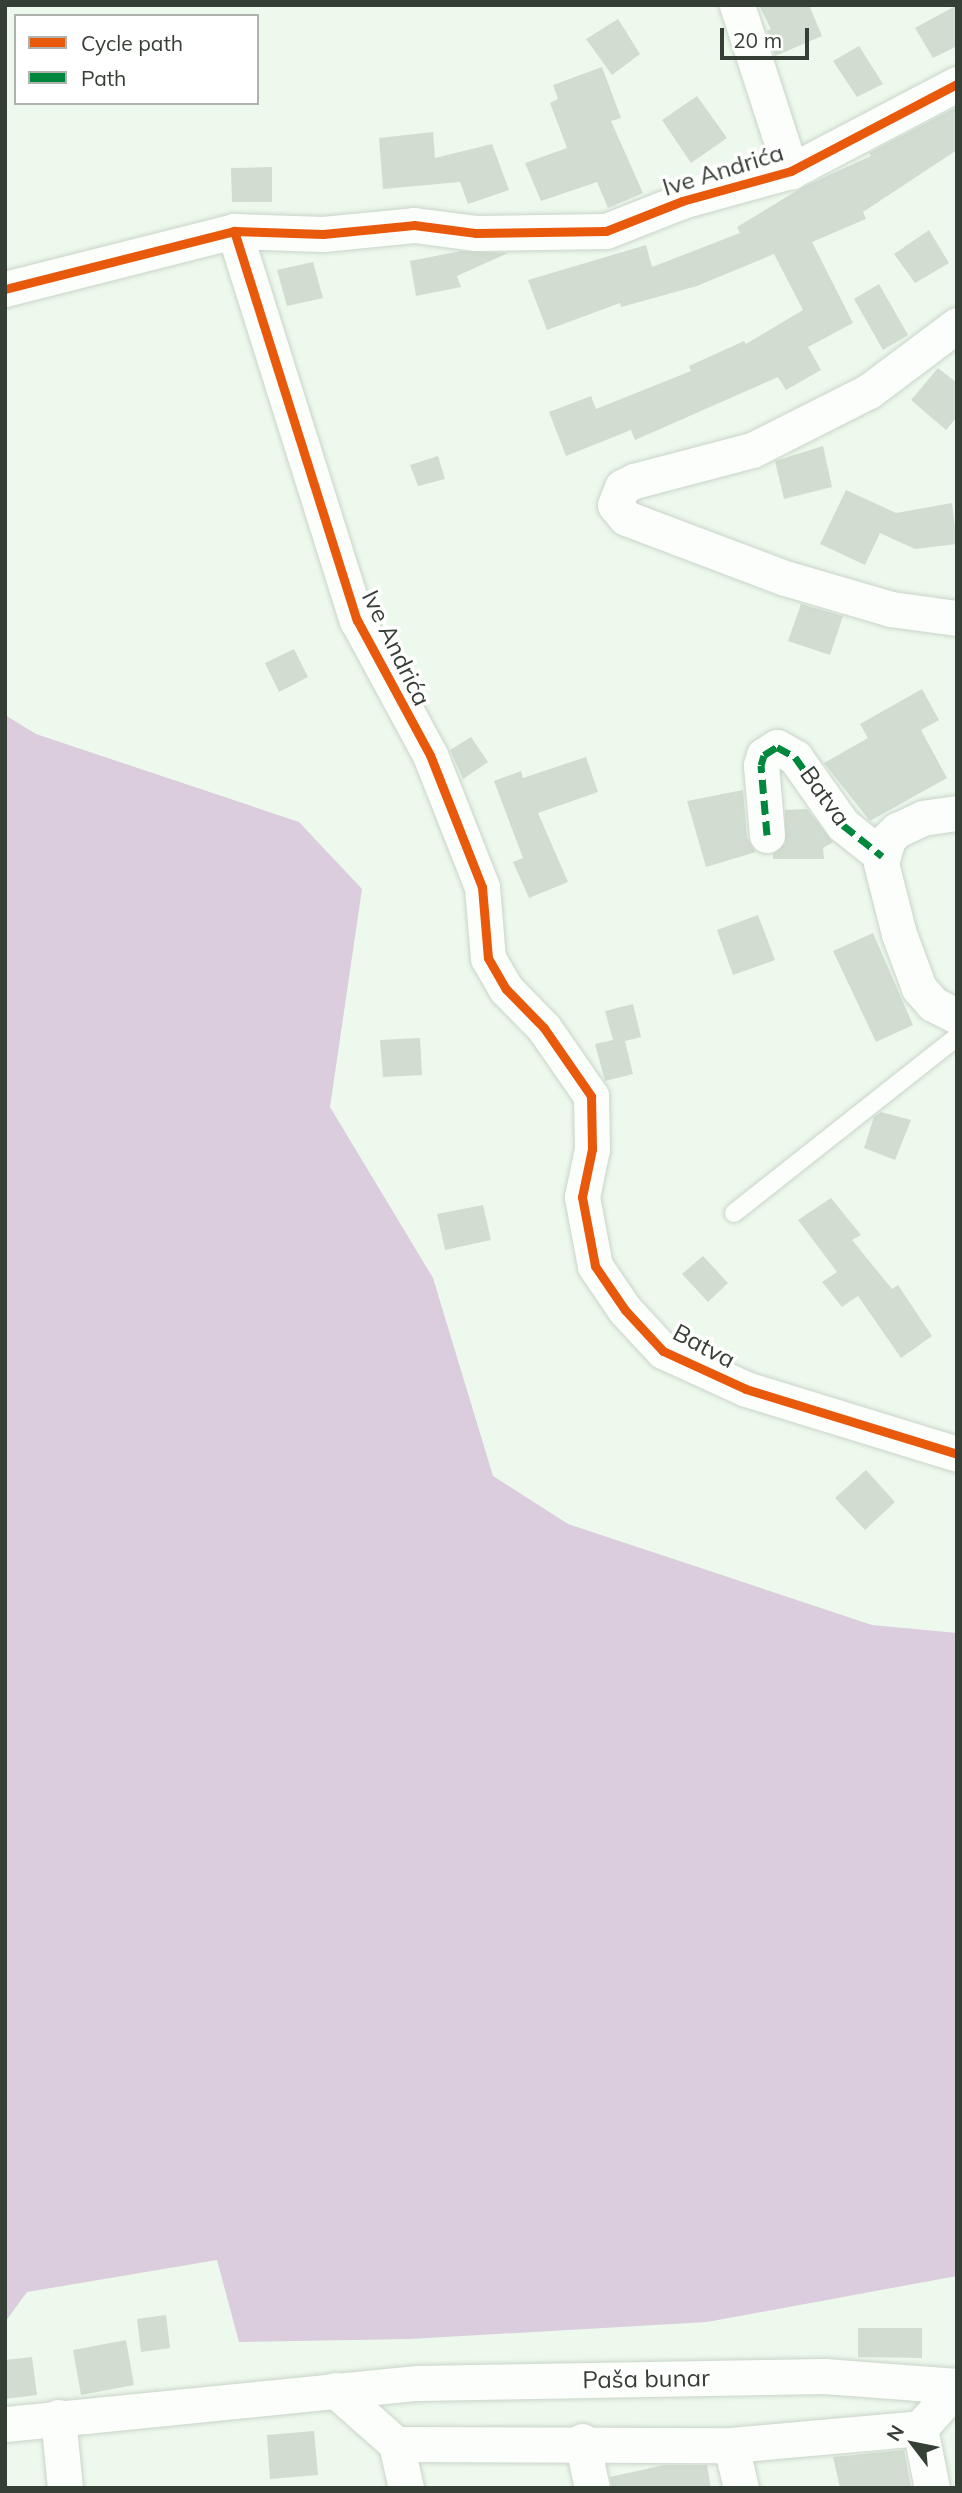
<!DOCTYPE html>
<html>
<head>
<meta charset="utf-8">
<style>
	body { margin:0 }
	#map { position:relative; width:962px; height:2493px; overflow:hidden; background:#edf9ed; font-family:Mulish,sans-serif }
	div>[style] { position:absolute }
	.forest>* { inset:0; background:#dbcddd }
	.building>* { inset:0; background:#d1ddd0 }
	.roads { filter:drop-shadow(0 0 2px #cad4c9) drop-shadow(0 0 2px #cad4c9) }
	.service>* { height:18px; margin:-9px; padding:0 9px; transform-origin:9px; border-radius:9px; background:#fcfefc }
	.minor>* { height:35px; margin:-17.5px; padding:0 17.5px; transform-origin:17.5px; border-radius:17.5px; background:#fcfefc }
	.quiet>* { height:7px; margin-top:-3.5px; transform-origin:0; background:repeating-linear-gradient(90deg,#00873e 0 14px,transparent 0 21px) }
	.cycleway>* { height:9px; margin:-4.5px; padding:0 4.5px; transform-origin:4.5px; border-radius:4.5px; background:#e8590c }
	span { translate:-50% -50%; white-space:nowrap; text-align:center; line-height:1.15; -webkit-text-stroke:7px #fff; paint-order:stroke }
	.street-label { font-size:24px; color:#363f35 }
	.frame { position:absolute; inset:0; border:7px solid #363f35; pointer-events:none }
	.legend { position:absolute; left:14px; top:14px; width:245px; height:91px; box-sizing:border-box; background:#fff; border:2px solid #afb2ae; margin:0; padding:9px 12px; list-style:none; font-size:21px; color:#363f35 }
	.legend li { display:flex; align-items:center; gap:14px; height:35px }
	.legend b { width:35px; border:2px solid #afb2ae }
	.north { position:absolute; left:878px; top:2409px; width:70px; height:70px; -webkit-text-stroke:5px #fff; paint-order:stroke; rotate:302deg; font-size:19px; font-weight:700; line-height:28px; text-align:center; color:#363f35 }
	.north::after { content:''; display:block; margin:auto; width:24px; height:32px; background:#363f35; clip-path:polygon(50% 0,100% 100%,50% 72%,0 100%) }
	.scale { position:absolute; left:720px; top:28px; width:89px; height:32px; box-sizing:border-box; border:4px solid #363f35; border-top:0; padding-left:9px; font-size:21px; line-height:24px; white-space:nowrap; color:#363f35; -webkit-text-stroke:5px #fff; paint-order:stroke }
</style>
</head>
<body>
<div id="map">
	<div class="forest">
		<div style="clip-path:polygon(5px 715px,36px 734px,299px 822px,362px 889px,330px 1107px,433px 1278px,493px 1476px,568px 1524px,872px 1625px,957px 1633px,957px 2276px,707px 2322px,410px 2339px,239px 2342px,217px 2260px,27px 2292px,5px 2322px)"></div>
	</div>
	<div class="building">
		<div style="clip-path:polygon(759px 5px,809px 5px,822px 36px,775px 56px,767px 31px,771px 29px)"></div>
		<div style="clip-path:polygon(957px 5px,957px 46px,933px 58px,915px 28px)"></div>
		<div style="clip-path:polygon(618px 19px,640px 54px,612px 75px,586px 39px)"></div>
		<div style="clip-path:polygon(859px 46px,883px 84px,857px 97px,833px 61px)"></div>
		<div style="clip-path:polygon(602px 67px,621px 118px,611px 121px,643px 193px,608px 208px,597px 182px,541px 201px,525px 163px,567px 148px,550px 103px,558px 99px,553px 85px)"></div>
		<div style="clip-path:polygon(697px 96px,727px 138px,691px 163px,662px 120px)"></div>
		<div style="clip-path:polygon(957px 107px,957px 150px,863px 212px,866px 219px,812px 242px,853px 323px,808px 347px,821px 370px,786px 390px,778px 377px,635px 440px,631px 430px,566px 456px,549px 412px,591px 396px,596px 409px,691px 371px,689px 366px,744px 341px,746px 344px,803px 310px,774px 254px,697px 286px,621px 307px,620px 303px,547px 330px,528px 280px,646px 245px,652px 267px,740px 233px,737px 227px,803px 187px,871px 156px,869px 153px)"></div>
		<div style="clip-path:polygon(433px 132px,435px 158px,492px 144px,509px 190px,468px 204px,460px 182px,383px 189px,379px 138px)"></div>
		<div style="clip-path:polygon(272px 167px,272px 202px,232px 202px,231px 168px)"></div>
		<div style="clip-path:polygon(929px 230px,949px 263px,915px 283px,894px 254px)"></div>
		<div style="clip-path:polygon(461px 251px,508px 253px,457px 276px,461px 287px,416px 296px,410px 261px)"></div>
		<div style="clip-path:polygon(313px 262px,323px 298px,287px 306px,277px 270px)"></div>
		<div style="clip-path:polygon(879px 284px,908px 335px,883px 350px,854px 299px)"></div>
		<div style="clip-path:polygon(938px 368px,957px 383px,957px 417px,946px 430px,911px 400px)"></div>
		<div style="clip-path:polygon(823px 446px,832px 487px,784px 499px,775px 461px)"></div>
		<div style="clip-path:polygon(438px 456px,445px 479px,418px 486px,410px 465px)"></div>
		<div style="clip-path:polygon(846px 490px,896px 513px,952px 503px,957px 544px,915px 549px,880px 533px,865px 565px,820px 544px)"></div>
		<div style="clip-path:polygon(801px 604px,843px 616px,830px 655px,788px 641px)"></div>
		<div style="clip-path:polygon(294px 649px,308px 677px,279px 692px,265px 663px)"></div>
		<div style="clip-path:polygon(922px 689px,939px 720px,921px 730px,947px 778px,870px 821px,824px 763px,868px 738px,860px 724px)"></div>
		<div style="clip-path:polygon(471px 737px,488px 762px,463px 779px,450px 750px)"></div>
		<div style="clip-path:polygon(586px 757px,598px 792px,538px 813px,568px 882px,529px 898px,513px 862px,523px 858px,494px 781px,521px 771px,523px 778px)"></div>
		<div style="clip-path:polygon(743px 790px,747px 837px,756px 852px,706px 867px,687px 801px)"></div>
		<div style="clip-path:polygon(807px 809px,833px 842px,823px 848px,824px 859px,773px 859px,773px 854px,785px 843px,785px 810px)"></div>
		<div style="clip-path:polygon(758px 915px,775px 960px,733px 975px,717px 930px)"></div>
		<div style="clip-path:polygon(873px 933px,913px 1025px,876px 1042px,833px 951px)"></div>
		<div style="clip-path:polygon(633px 1004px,641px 1037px,625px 1041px,633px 1074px,605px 1081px,595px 1044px,613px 1040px,605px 1011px)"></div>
		<div style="clip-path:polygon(420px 1038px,422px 1075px,383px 1077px,380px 1040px)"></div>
		<div style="clip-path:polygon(881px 1112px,911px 1120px,895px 1160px,864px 1148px,874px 1117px)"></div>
		<div style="clip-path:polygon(831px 1198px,861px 1235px,852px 1240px,892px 1289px,898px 1285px,932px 1336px,901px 1358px,858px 1296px,842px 1307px,822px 1282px,837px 1272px,798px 1220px)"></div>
		<div style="clip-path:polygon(483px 1205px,491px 1240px,445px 1250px,437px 1214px)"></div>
		<div style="clip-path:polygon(703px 1256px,728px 1283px,708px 1302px,682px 1274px)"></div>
		<div style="clip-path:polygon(866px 1470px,895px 1502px,865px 1530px,835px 1498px)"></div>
		<div style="clip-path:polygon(166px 2315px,170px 2348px,141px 2352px,137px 2319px)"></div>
		<div style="clip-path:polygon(858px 2328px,922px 2328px,922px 2358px,858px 2357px)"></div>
		<div style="clip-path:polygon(126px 2340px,134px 2385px,81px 2395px,73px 2350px)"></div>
		<div style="clip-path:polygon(32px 2357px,37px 2395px,5px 2399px,5px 2360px)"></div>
		<div style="clip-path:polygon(314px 2431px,318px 2475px,270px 2479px,267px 2435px)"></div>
		<div style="clip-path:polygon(904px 2450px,911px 2488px,840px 2488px,833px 2457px)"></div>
		<div style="clip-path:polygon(664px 2465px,707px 2465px,711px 2488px,612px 2488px,610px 2477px)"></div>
	</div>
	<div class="roads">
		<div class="service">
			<div style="left:734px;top:1213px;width:284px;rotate:-38.3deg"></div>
		</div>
		<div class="minor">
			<div style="left:737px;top:5px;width:175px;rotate:72deg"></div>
			<div style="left:234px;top:231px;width:408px;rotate:72.5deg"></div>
			<div style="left:357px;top:620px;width:153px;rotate:61.6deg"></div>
			<div style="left:430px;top:755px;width:142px;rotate:68.5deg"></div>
			<div style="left:482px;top:887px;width:71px;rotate:85.2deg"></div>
			<div style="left:488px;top:958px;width:36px;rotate:60deg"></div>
			<div style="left:506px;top:989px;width:54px;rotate:45.7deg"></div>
			<div style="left:544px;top:1028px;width:83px;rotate:55.3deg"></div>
			<div style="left:591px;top:1096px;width:53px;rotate:88.9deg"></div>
			<div style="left:592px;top:1149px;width:49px;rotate:101.8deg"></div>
			<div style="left:582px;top:1197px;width:70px;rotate:79.3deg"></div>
			<div style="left:595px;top:1266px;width:53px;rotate:55.7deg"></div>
			<div style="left:625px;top:1310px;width:56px;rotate:47.2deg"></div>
			<div style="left:663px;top:1351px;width:91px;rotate:24.6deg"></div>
			<div style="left:746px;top:1389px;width:221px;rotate:17.1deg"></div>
			<div style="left:5px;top:289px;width:236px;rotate:-14.2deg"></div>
			<div style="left:234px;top:231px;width:89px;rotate:1.9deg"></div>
			<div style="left:323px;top:234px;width:91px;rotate:-5.6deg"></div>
			<div style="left:414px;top:225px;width:63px;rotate:7.4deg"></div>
			<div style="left:476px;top:233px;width:130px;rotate:-0.9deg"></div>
			<div style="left:606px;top:231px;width:82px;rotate:-21.5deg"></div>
			<div style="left:682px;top:201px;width:113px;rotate:-15.4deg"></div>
			<div style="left:791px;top:171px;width:187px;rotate:-27.7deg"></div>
			<div style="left:957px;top:325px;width:110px;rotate:143.1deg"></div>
			<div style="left:869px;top:391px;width:131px;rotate:153.2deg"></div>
			<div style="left:752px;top:450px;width:122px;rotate:165.3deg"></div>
			<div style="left:634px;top:481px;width:13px;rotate:153deg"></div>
			<div style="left:622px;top:487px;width:19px;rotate:111deg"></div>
			<div style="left:615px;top:505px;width:17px;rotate:50deg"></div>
			<div style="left:626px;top:518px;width:170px;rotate:20.7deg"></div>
			<div style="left:785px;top:578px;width:110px;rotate:16.3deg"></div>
			<div style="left:891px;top:609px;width:67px;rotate:7.8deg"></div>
			<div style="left:957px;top:813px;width:34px;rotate:172deg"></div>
			<div style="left:923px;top:818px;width:29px;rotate:155deg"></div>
			<div style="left:897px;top:830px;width:13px;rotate:135deg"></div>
			<div style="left:888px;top:839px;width:25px;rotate:106deg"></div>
			<div style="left:881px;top:863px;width:73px;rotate:75.8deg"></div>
			<div style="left:899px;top:934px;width:58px;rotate:69.7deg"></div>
			<div style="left:919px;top:988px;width:21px;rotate:49deg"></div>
			<div style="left:933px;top:1004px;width:27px;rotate:27deg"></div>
			<div style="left:767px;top:835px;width:70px;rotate:-94.9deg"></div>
			<div style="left:761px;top:765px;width:10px;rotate:-73deg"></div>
			<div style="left:764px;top:755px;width:15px;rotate:-32deg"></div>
			<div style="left:777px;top:747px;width:21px;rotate:29deg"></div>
			<div style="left:795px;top:757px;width:83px;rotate:54.8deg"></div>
			<div style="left:843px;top:825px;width:50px;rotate:38.5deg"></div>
			<div style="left:335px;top:2390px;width:81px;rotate:41.5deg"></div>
			<div style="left:396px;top:2444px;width:335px;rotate:0.2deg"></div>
			<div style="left:731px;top:2445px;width:190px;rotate:-5.1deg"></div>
			<div style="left:920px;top:2428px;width:55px;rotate:-47.9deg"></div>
			<div style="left:58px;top:2417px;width:71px;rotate:84.4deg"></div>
			<div style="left:5px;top:2424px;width:414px;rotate:-5.7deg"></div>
			<div style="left:417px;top:2383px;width:407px;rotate:-1deg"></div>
			<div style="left:824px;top:2376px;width:133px;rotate:4.3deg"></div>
			<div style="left:920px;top:2428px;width:61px;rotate:78.7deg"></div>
			<div style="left:582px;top:2441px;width:48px;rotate:78deg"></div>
			<div style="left:396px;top:2444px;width:45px;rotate:77.2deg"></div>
			<div style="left:731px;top:2445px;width:44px;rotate:76.9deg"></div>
		</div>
	</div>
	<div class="quiet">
		<div style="left:767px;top:835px;width:70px;rotate:-94.9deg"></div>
		<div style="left:761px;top:765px;width:10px;rotate:-73deg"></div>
		<div style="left:764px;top:755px;width:15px;rotate:-32deg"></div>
		<div style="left:777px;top:747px;width:21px;rotate:29deg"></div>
		<div style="left:795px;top:757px;width:83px;rotate:54.8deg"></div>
		<div style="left:843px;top:825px;width:50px;rotate:38.5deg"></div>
	</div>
	<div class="cycleway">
		<div style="left:234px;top:231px;width:408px;rotate:72.5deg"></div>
		<div style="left:357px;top:620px;width:153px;rotate:61.6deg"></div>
		<div style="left:430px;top:755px;width:142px;rotate:68.5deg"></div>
		<div style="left:482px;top:887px;width:71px;rotate:85.2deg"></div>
		<div style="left:488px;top:958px;width:36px;rotate:60deg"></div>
		<div style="left:506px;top:989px;width:54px;rotate:45.7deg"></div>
		<div style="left:544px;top:1028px;width:83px;rotate:55.3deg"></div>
		<div style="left:591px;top:1096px;width:53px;rotate:88.9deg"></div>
		<div style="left:592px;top:1149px;width:49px;rotate:101.8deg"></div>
		<div style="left:582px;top:1197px;width:70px;rotate:79.3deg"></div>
		<div style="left:595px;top:1266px;width:53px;rotate:55.7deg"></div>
		<div style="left:625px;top:1310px;width:56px;rotate:47.2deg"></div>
		<div style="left:663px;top:1351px;width:91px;rotate:24.6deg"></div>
		<div style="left:746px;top:1389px;width:221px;rotate:17.1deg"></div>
		<div style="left:5px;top:289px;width:236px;rotate:-14.2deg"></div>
		<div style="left:234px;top:231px;width:89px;rotate:1.9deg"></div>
		<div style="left:323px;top:234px;width:91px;rotate:-5.6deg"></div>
		<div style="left:414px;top:225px;width:63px;rotate:7.4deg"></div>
		<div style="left:476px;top:233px;width:130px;rotate:-0.9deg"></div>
		<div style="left:606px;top:231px;width:82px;rotate:-21.5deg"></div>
		<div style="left:682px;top:201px;width:113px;rotate:-15.4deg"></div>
		<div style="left:791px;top:171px;width:187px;rotate:-27.7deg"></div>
	</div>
	<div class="street-label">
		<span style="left:723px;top:170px;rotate:-17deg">Ive Andrića</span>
		<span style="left:396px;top:648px;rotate:64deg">Ive Andrića</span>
		<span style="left:825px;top:796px;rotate:54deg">Batva</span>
		<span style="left:704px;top:1346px;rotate:28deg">Batva</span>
		<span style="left:646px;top:2379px;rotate:-1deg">Paša bunar</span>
	</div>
	<div class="frame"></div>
	<ul class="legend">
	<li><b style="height:9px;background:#e8590c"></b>Cycle path</li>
	<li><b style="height:9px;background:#00873e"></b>Path</li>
	</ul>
	<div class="north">N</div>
	<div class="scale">20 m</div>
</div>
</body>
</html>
